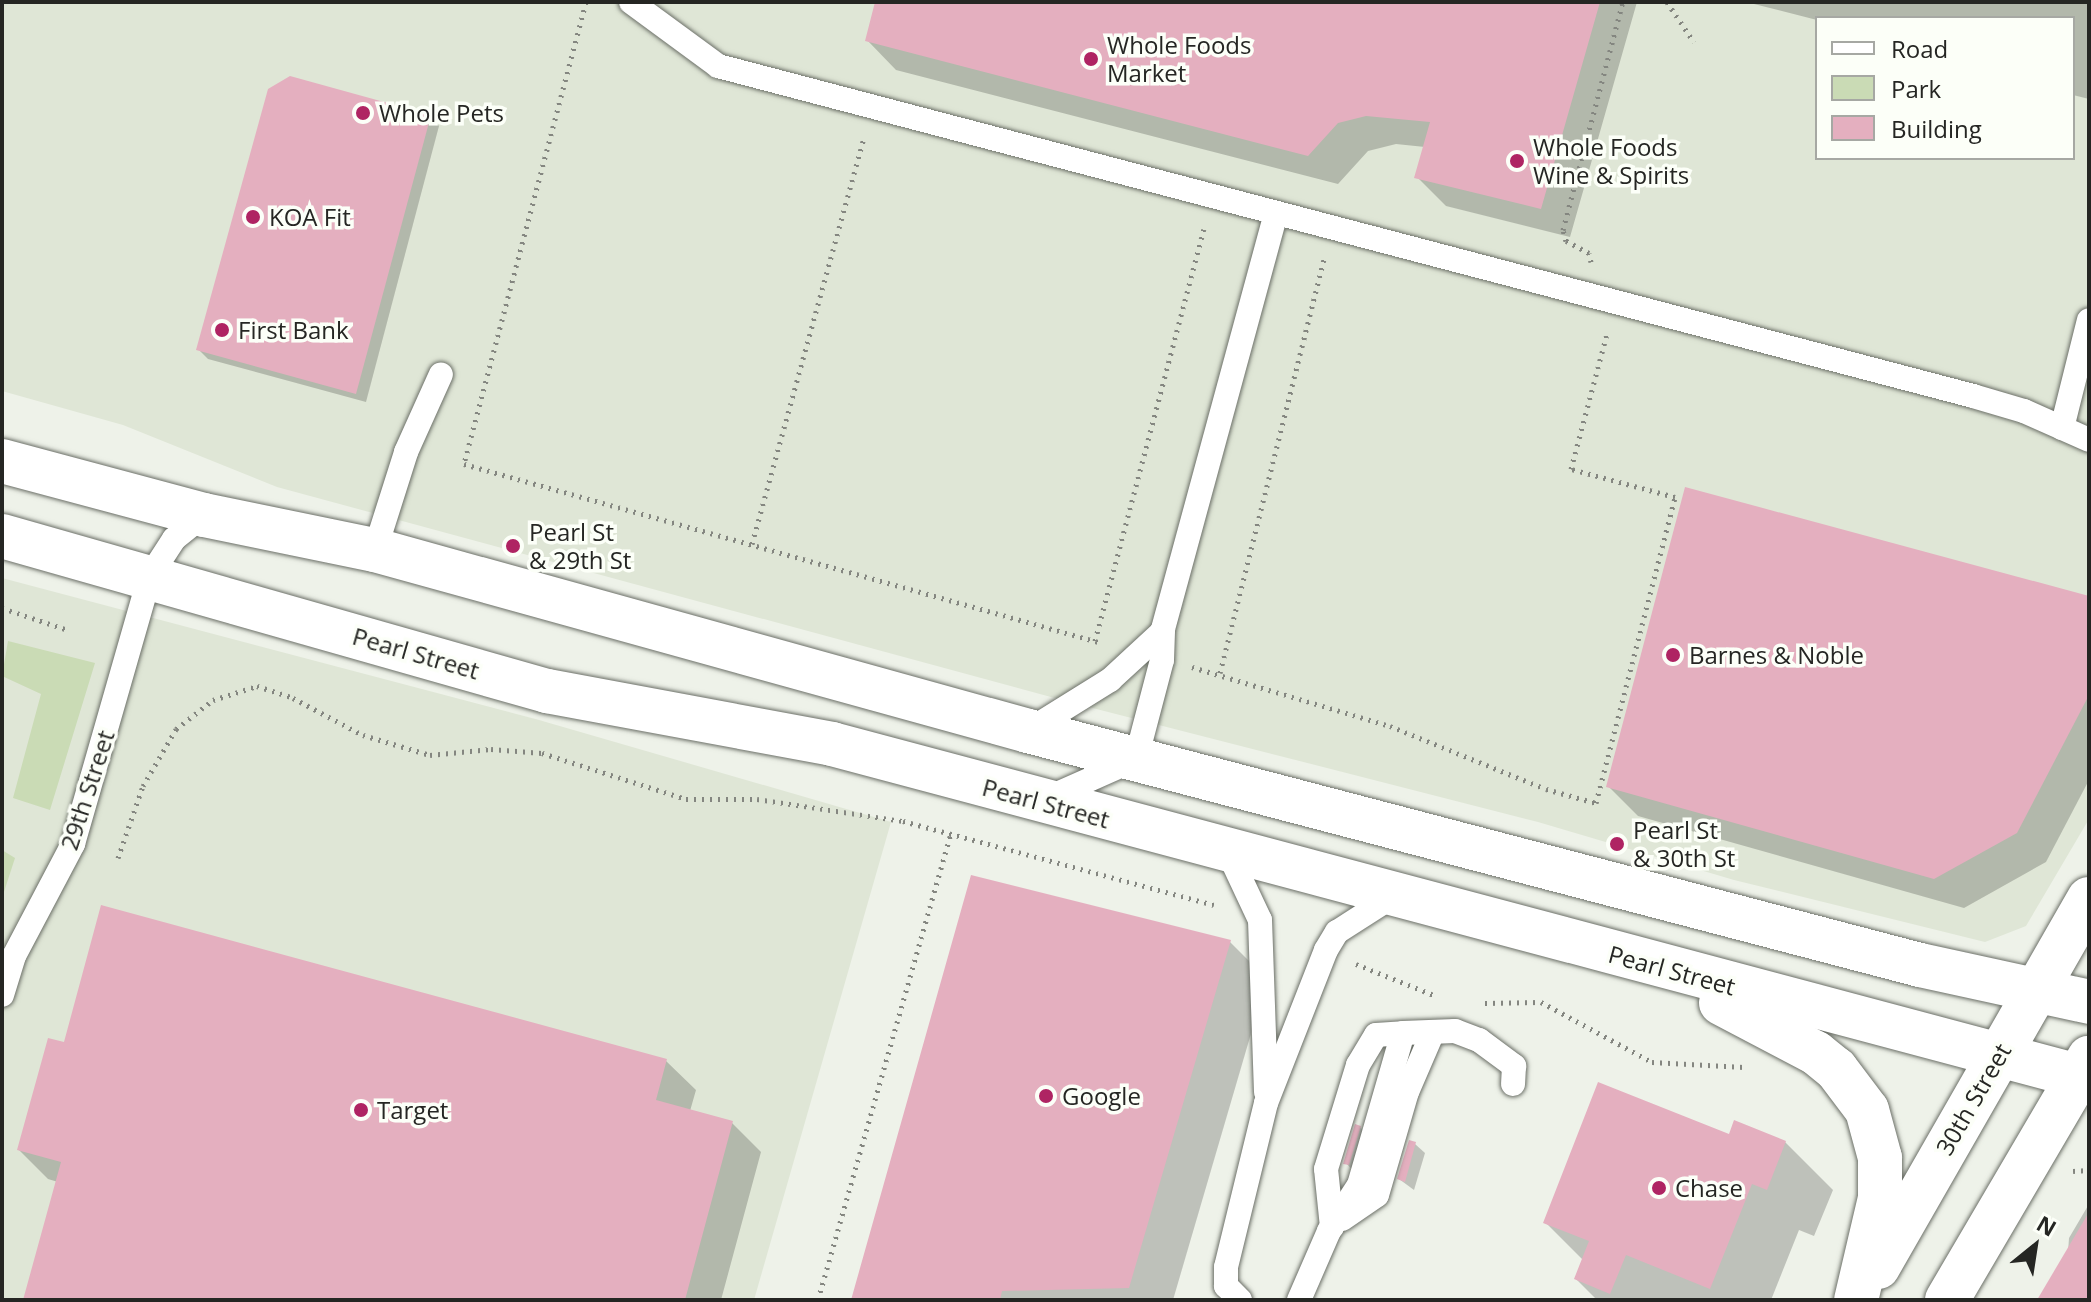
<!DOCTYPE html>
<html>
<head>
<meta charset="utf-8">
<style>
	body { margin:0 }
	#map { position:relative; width:2091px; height:1302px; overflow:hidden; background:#eef2e9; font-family:"Open Sans",sans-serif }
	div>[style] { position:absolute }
	.built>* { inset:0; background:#dfe6d6 }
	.green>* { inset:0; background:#cadbb5 }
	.shadow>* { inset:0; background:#0003 }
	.building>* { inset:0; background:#e4afbf }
	.path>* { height:5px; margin-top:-2.5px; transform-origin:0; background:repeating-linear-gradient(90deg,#848680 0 2px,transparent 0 8px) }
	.roads { filter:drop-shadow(0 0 2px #6b6f67) drop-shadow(0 0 2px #6b6f67) }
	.service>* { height:24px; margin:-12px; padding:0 12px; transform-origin:12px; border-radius:12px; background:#fff }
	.secondary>* { height:44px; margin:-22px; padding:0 22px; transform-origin:22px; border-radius:22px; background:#fff }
	.dots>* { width:22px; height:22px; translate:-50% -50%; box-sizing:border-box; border:4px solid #fcfff8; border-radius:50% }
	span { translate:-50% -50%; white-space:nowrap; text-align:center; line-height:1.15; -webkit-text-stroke:7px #fcfff8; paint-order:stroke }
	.poi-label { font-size:24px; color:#252623 }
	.left { translate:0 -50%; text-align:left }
	.street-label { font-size:24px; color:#252623 }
	.frame { position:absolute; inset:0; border:4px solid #252623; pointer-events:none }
	.legend { position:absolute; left:1815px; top:16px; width:260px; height:144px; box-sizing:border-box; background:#fcfff8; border:2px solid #a6a8a3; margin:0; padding:10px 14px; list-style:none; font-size:24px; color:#252623 }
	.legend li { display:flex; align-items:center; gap:16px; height:40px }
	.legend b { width:40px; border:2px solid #a6a8a3 }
	.north { position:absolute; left:1995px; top:1206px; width:80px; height:80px; -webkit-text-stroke:6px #fcfff8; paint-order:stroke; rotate:30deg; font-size:22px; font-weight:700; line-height:32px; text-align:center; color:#252623 }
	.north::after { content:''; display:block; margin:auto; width:28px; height:36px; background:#252623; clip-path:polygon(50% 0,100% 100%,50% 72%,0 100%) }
</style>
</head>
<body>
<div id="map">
	<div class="built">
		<div style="clip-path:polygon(evenodd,2px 2px,2089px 2px,2089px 819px,2026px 926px,1985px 942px,1734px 880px,1538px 822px,1073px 703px,277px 487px,123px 425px,2px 391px,2px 2px,1817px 18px,2073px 18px,2073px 158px,1817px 158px,1817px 18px)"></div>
		<div style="clip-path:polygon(2px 578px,539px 720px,891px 822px,754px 1300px,2px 1300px)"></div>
	</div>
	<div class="green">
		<div style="clip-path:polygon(8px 641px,95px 663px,50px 810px,13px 798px,41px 694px,2px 676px)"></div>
		<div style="clip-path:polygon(2px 850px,15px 858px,2px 898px)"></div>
	</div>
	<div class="shadow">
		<div style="clip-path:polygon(878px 2px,1637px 2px,1570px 237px,1446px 206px,1417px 177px,1425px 147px,1396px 144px,1368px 151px,1338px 184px,896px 70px,867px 40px)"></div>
		<div style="clip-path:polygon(1746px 2px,2089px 2px,2089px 99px,2073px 95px,2073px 18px,1817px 20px)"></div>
		<div style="clip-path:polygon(430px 117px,439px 126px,366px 402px,208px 359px,199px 350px)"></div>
		<div style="clip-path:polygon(2089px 598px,2089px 780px,2046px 862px,1964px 908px,1638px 816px,1608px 786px)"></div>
		<div style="clip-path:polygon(1230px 942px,1267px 979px,1173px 1300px,856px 1300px)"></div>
		<div style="clip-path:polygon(65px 1045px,666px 1061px,696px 1090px,690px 1111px,732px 1123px,761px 1152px,721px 1300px,25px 1300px,58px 1182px,48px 1179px,19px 1150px)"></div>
		<div style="clip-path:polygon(1360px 1127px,1369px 1137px,1355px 1173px,1346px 1163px)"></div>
		<div style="clip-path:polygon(1730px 1137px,1785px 1142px,1833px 1190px,1814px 1236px,1799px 1230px,1771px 1300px,1597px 1300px,1576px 1279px,1583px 1260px,1545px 1222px)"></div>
		<div style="clip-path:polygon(1415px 1144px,1425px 1153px,1414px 1190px,1399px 1179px)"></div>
		<div style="clip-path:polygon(2089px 1204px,2089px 1300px,2040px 1300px,2068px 1252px,2069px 1238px)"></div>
	</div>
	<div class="building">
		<div style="clip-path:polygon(875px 2px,1600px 2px,1541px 209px,1414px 178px,1430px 122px,1366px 116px,1338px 123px,1308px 156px,865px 41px)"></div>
		<div style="clip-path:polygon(290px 76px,431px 115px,356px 394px,196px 350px,268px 89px)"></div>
		<div style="clip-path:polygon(1685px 487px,2089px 596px,2089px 695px,2017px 833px,1934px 879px,1606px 787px)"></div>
		<div style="clip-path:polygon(971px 875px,1231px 940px,1129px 1288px,1002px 1291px,1000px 1300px,851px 1300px)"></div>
		<div style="clip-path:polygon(101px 905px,667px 1059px,656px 1100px,733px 1121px,685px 1300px,23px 1300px,61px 1162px,17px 1150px,48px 1038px,64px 1042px)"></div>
		<div style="clip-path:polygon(1598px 1082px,1729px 1134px,1734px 1120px,1786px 1141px,1767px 1190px,1752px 1184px,1710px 1289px,1626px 1255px,1610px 1294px,1574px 1279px,1589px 1241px,1543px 1223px)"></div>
		<div style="clip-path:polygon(1355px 1124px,1361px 1126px,1349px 1165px,1343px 1164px)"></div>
		<div style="clip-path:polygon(1409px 1140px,1416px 1142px,1405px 1182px,1397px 1179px)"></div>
		<div style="clip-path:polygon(2089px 1212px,2089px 1300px,2037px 1300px)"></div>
	</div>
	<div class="path">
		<div style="left:586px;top:2px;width:478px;rotate:104.8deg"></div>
		<div style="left:464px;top:464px;width:663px;rotate:15.67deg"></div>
		<div style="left:1667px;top:2px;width:48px;rotate:56deg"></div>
		<div style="left:1591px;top:262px;width:9px;rotate:-103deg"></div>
		<div style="left:1589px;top:253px;width:26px;rotate:-152deg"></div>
		<div style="left:1566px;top:241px;width:11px;rotate:-105deg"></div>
		<div style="left:1563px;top:230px;width:236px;rotate:-75.3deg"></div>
		<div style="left:752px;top:544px;width:419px;rotate:-74.6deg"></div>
		<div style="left:2px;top:608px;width:70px;rotate:18.4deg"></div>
		<div style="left:1095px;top:641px;width:426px;rotate:-75.2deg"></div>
		<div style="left:1192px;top:667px;width:207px;rotate:16.6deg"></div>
		<div style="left:1390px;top:726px;width:168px;rotate:22deg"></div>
		<div style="left:1546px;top:789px;width:52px;rotate:15.6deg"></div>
		<div style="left:1596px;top:803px;width:316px;rotate:-75.5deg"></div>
		<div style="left:1675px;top:497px;width:108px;rotate:-164.9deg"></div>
		<div style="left:1571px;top:469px;width:140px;rotate:-75.1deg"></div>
		<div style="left:1220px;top:673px;width:427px;rotate:-75.9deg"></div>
		<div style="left:118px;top:858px;width:76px;rotate:-70.9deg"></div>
		<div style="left:143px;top:786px;width:66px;rotate:-59.9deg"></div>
		<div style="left:176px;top:729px;width:47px;rotate:-38.1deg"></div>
		<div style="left:213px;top:700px;width:46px;rotate:-17.7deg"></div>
		<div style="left:257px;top:686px;width:38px;rotate:18deg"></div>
		<div style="left:293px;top:698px;width:79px;rotate:27.9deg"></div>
		<div style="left:363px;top:735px;width:70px;rotate:16.6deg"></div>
		<div style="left:430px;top:755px;width:61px;rotate:-5.6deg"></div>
		<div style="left:491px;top:749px;width:51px;rotate:4.5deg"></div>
		<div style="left:542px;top:753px;width:151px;rotate:17.7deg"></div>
		<div style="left:686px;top:799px;width:71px"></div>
		<div style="left:757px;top:799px;width:148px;rotate:8.6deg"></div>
		<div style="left:903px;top:821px;width:322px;rotate:15.1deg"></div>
		<div style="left:1356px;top:964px;width:86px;rotate:21.8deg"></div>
		<div style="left:1485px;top:1003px;width:56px;rotate:-1deg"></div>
		<div style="left:1541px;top:1002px;width:126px;rotate:28.4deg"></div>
		<div style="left:1652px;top:1062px;width:92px;rotate:3.1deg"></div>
		<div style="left:2073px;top:1171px;width:16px;rotate:-4deg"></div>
		<div style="left:818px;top:1300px;width:485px;rotate:-74.1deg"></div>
	</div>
	<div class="roads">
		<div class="service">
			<div style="left:631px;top:2px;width:108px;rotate:36.3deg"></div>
			<div style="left:718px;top:66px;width:1298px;rotate:14.73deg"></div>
			<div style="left:1973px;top:396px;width:53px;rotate:16.4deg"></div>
			<div style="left:2024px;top:411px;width:71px;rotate:24deg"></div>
			<div style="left:2062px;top:428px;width:111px;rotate:-76deg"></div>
			<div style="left:375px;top:550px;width:103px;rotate:-72.4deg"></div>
			<div style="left:406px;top:452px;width:85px;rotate:-65.8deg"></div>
			<div style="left:1028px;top:731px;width:97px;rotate:-31.9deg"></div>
			<div style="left:1110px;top:680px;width:71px;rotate:-42.7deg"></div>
			<div style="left:1048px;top:798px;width:96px;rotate:-23.9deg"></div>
			<div style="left:1136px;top:759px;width:102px;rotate:-75.3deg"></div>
			<div style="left:1162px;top:660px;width:31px;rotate:-88deg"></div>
			<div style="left:1163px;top:629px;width:428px;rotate:-74.8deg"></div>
			<div style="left:1228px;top:852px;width:75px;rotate:64.8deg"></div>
			<div style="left:1260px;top:920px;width:172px;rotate:88deg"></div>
			<div style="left:2px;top:995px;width:41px;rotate:-72.9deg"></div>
			<div style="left:14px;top:956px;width:127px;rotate:-62.2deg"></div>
			<div style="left:73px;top:844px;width:279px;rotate:-74deg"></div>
			<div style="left:150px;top:576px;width:44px;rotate:-57deg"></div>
			<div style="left:174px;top:539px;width:38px;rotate:-39deg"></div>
			<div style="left:1342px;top:1219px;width:42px;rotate:-34.4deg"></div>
			<div style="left:1377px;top:1195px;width:107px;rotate:-73.8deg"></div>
			<div style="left:1407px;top:1092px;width:63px;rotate:-66.7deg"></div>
			<div style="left:1332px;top:1227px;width:58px;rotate:-95.9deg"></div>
			<div style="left:1326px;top:1169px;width:109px;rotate:-72.9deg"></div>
			<div style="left:1358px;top:1065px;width:35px;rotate:-59deg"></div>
			<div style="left:1376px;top:1035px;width:27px;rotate:-4deg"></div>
			<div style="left:1240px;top:1300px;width:20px;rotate:-135deg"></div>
			<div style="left:1226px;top:1286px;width:19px;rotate:-90deg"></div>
			<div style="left:1226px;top:1267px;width:169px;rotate:-76.3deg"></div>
			<div style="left:1266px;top:1103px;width:164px;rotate:-68.6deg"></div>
			<div style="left:1326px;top:950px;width:21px;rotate:-59deg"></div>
			<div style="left:1337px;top:932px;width:67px;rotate:-32.7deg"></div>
			<div style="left:1299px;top:1300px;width:75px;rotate:-66.5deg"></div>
			<div style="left:1329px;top:1231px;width:55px;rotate:-56.9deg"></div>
			<div style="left:1359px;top:1185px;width:158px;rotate:-73.9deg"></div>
			<div style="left:1403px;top:1033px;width:52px;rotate:-2.2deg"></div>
			<div style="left:1455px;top:1031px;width:26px;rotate:21deg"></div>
			<div style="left:1479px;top:1040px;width:44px;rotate:36.6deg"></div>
			<div style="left:1514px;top:1066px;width:18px;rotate:93deg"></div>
		</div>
		<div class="secondary">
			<div style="left:2px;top:461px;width:209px;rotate:15deg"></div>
			<div style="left:204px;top:515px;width:175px;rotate:11.6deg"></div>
			<div style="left:375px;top:550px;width:678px;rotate:15.49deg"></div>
			<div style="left:1028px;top:731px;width:922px;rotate:14.7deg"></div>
			<div style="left:1920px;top:965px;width:173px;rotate:12.3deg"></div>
			<div style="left:2px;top:536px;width:567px;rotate:15.88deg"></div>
			<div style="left:547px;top:691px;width:290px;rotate:10.5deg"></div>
			<div style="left:832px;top:744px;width:1301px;rotate:14.92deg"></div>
			<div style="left:1721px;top:1003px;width:107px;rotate:27.8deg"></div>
			<div style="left:1816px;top:1053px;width:26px;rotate:39deg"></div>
			<div style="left:1836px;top:1069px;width:51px;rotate:52.9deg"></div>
			<div style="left:1867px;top:1110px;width:50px;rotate:74.8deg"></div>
			<div style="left:1880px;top:1158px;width:40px;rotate:90deg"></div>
			<div style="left:1880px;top:1198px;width:105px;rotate:103.2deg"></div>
			<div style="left:1878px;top:1267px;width:424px;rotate:-60.2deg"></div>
			<div style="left:1947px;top:1300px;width:281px;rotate:-59.6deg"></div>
		</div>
	</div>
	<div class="dots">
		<div style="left:1091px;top:59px;background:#af2463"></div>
		<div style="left:363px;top:113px;background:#af2463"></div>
		<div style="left:1517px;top:161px;background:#af2463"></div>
		<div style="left:253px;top:217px;background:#af2463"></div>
		<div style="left:222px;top:330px;background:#af2463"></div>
		<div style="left:513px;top:546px;background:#af2463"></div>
		<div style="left:1673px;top:655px;background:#af2463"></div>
		<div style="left:1617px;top:844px;background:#af2463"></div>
		<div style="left:1046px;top:1096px;background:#af2463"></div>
		<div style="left:361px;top:1110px;background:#af2463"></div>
		<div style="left:1659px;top:1188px;background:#af2463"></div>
	</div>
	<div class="poi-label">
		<span class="left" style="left:1107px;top:59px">Whole Foods<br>Market</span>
		<span class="left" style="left:379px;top:113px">Whole Pets</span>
		<span class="left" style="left:1533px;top:161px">Whole Foods<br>Wine &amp; Spirits</span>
		<span class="left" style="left:269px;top:217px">KOA Fit</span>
		<span class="left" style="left:238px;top:330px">First Bank</span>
		<span class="left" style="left:529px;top:546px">Pearl St<br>&amp; 29th St</span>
		<span class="left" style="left:1689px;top:655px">Barnes &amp; Noble</span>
		<span class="left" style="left:1633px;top:844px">Pearl St<br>&amp; 30th St</span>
		<span class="left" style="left:1062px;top:1096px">Google</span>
		<span class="left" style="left:377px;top:1110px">Target</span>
		<span class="left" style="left:1675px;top:1188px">Chase</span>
	</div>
	<div class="street-label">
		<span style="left:416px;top:653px;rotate:16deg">Pearl Street</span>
		<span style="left:87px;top:790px;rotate:-72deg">29th Street</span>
		<span style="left:1046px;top:803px;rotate:15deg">Pearl Street</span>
		<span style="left:1672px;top:970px;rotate:15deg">Pearl Street</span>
		<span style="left:1973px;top:1099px;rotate:-60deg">30th Street</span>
	</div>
	<div class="frame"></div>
	<ul class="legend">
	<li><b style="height:10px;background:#fff"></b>Road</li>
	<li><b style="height:22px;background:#cadbb5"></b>Park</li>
	<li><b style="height:22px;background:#e4afbf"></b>Building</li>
	</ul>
	<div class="north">N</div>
</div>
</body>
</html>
